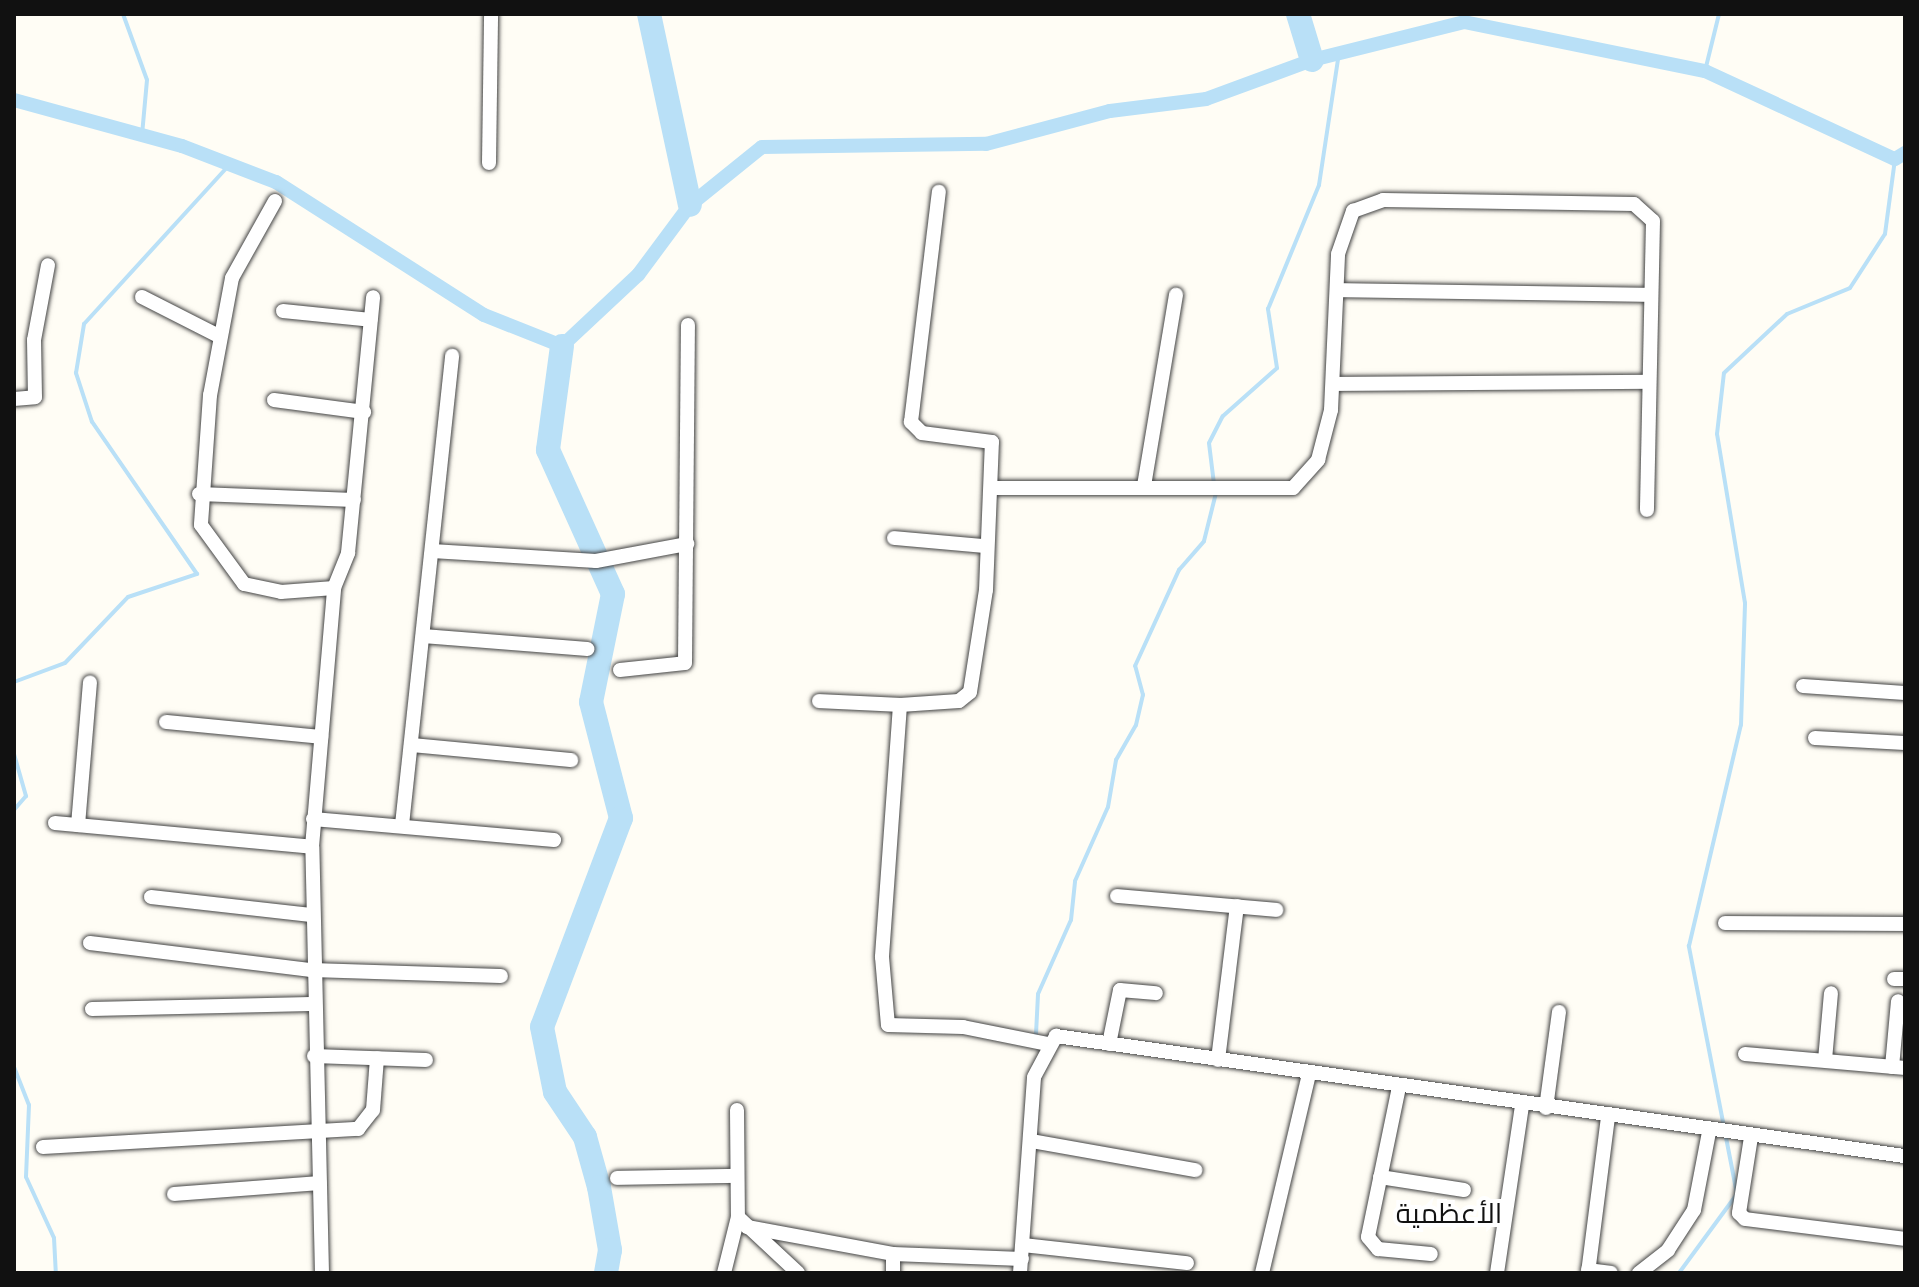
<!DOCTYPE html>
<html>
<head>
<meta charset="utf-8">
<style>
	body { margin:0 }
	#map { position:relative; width:1919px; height:1287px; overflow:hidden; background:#fffdf5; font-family:Merriweather,Cairo,serif }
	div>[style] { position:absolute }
	.stream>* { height:4px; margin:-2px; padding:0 2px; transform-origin:2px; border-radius:2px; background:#b9e0f7 }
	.canal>* { height:14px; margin:-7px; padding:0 7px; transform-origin:7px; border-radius:7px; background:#b9e0f7 }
	.river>* { height:24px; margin:-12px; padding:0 12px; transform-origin:12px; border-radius:12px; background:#b9e0f7 }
	.roads { filter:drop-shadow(0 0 2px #444) drop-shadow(0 0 2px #444) }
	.minor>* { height:14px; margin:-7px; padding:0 7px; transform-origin:7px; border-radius:7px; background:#fff }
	span { translate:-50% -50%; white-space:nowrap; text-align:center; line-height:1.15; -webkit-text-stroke:8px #fff; paint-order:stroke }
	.quarter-label { font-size:28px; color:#111 }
	.frame { position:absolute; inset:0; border:16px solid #111; pointer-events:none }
</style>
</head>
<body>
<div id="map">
	<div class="stream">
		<div style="left:123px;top:14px;width:70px;rotate:70deg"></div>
		<div style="left:147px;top:80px;width:55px;rotate:95.2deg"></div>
		<div style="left:1705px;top:71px;width:59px;rotate:-76.2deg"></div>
		<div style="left:1214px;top:484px;width:41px;rotate:-97deg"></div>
		<div style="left:1209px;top:443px;width:30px;rotate:-63deg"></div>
		<div style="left:1223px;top:416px;width:72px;rotate:-41.6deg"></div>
		<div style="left:1277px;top:368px;width:60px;rotate:-98.7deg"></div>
		<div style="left:1268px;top:309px;width:134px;rotate:-67.6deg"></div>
		<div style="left:1319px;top:185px;width:134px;rotate:-81.4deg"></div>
		<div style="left:14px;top:682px;width:54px;rotate:-20.4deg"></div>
		<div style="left:65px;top:663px;width:91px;rotate:-46.3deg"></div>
		<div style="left:128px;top:597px;width:73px;rotate:-18.4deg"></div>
		<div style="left:197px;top:574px;width:185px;rotate:-124.6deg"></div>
		<div style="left:92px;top:422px;width:52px;rotate:-108.1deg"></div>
		<div style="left:76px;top:373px;width:50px;rotate:-80.7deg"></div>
		<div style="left:84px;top:324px;width:217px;rotate:-47.6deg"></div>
		<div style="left:14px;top:754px;width:44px;rotate:74.1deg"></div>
		<div style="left:26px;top:796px;width:18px;rotate:131deg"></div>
		<div style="left:1036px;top:1034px;width:40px;rotate:-87.1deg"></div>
		<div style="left:1038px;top:994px;width:81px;rotate:-66deg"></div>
		<div style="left:1071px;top:920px;width:39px;rotate:-84deg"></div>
		<div style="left:1075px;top:881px;width:81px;rotate:-66deg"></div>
		<div style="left:1108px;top:807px;width:48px;rotate:-80.3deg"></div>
		<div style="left:1116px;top:760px;width:40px;rotate:-60.3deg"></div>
		<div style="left:1136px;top:725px;width:31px;rotate:-77deg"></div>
		<div style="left:1143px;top:695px;width:30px;rotate:-105deg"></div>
		<div style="left:1135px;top:666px;width:106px;rotate:-65.4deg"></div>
		<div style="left:1179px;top:570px;width:38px;rotate:-49deg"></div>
		<div style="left:1204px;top:541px;width:49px;rotate:-76deg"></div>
		<div style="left:14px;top:1067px;width:41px;rotate:68.5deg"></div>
		<div style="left:29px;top:1105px;width:72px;rotate:92.4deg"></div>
		<div style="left:26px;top:1177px;width:67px;rotate:65.3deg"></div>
		<div style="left:54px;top:1238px;width:35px;rotate:87deg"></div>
		<div style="left:1679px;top:1273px;width:98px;rotate:-53.7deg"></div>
		<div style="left:1737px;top:1194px;width:253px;rotate:-101deg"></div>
		<div style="left:1689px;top:946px;width:227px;rotate:-76.8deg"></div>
		<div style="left:1741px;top:725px;width:122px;rotate:-88.1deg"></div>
		<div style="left:1745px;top:603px;width:171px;rotate:-99.4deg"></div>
		<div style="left:1717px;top:434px;width:61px;rotate:-83.5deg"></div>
		<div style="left:1724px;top:373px;width:86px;rotate:-43.1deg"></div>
		<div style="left:1787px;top:314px;width:68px;rotate:-22.4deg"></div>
		<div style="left:1850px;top:288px;width:64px;rotate:-57.1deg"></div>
		<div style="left:1885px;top:234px;width:76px;rotate:-82.4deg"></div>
	</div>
	<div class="canal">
		<div style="left:14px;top:100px;width:174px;rotate:15.3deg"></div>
		<div style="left:182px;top:146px;width:101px;rotate:21deg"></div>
		<div style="left:276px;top:182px;width:247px;rotate:32.6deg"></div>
		<div style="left:484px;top:315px;width:84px;rotate:21.7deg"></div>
		<div style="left:562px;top:346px;width:104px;rotate:-43.1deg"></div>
		<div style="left:638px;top:275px;width:87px;rotate:-53.4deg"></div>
		<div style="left:690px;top:205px;width:92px;rotate:-38.9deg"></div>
		<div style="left:762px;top:147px;width:224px;rotate:-0.8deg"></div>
		<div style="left:986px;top:144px;width:128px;rotate:-14.9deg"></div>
		<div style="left:1110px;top:111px;width:97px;rotate:-7.1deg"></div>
		<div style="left:1206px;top:99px;width:113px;rotate:-20.2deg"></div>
		<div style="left:1312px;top:60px;width:157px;rotate:-14deg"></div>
		<div style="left:1464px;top:22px;width:246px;rotate:11.5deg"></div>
		<div style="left:1705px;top:71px;width:209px;rotate:24.9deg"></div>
		<div style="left:1895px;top:159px;width:12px;rotate:-31deg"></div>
	</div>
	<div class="river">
		<div style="left:649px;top:14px;width:195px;rotate:77.9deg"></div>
		<div style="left:1298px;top:14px;width:48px;rotate:73.1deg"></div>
		<div style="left:562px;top:346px;width:105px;rotate:97.7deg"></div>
		<div style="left:548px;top:450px;width:158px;rotate:65.7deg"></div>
		<div style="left:613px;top:594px;width:110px;rotate:101.5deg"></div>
		<div style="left:591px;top:702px;width:120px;rotate:75.5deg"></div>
		<div style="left:621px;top:818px;width:223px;rotate:110.7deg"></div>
		<div style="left:542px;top:1027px;width:66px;rotate:78.7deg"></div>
		<div style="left:555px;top:1092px;width:54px;rotate:56.3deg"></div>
		<div style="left:585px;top:1137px;width:52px;rotate:74.4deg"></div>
		<div style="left:599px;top:1187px;width:64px;rotate:80.1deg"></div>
		<div style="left:610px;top:1250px;width:23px;rotate:100deg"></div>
	</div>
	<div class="roads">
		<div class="minor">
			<div style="left:489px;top:163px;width:149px;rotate:-89.2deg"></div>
			<div style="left:275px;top:201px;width:88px;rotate:119.2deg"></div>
			<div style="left:232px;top:278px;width:119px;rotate:100.6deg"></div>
			<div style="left:210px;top:395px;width:130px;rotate:94deg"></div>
			<div style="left:201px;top:525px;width:73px;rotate:53.9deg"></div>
			<div style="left:244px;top:584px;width:38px;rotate:12deg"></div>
			<div style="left:281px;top:592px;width:53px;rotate:-4.3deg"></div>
			<div style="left:1337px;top:290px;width:314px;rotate:0.9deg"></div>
			<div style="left:142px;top:297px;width:86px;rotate:26.9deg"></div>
			<div style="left:283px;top:311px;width:88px;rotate:5.8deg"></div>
			<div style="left:1333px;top:384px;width:316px;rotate:-0.4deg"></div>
			<div style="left:14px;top:399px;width:21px;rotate:-5deg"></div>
			<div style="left:35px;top:397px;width:57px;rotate:-91deg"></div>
			<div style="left:34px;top:340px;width:76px;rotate:-79.4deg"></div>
			<div style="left:274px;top:400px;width:91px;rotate:7.6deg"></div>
			<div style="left:1144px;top:486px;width:194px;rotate:-80.5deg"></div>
			<div style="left:991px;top:488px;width:302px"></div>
			<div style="left:1293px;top:488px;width:38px;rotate:-48deg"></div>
			<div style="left:1318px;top:460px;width:52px;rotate:-75.4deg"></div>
			<div style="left:1331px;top:410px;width:156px;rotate:-87.4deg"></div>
			<div style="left:1338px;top:254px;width:46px;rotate:-70.8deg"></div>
			<div style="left:1353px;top:211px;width:32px;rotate:-20deg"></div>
			<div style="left:1383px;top:200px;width:251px;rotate:0.9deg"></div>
			<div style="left:1634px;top:204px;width:25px;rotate:42deg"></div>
			<div style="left:1653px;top:221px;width:289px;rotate:91.2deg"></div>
			<div style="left:199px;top:494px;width:155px;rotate:2.2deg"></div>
			<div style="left:894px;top:538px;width:90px;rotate:5.1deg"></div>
			<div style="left:432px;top:551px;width:164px;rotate:3.5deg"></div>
			<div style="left:596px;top:561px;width:93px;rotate:-10.6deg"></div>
			<div style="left:423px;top:636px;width:165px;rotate:4.5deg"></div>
			<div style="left:620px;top:670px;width:65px;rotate:-6.1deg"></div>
			<div style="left:685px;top:663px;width:338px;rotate:-89.5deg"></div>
			<div style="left:1803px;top:686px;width:102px;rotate:3.9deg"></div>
			<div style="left:819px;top:701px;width:81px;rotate:2.8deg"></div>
			<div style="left:900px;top:705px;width:253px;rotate:94.1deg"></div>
			<div style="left:882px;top:957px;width:68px;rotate:85deg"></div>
			<div style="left:888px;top:1025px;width:75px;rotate:1.5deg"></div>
			<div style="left:963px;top:1027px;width:87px;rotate:11.3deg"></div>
			<div style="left:900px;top:705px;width:59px;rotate:-3.9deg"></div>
			<div style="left:959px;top:701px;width:14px;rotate:-39deg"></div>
			<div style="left:970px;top:692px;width:103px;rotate:-81.1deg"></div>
			<div style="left:986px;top:590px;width:148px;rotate:-87.7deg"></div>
			<div style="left:992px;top:442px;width:71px;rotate:-172.7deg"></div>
			<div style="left:922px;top:433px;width:16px;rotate:-135deg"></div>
			<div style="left:911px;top:422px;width:232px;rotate:-83.1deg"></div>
			<div style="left:166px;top:722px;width:156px;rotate:5.5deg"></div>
			<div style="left:1815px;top:738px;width:90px;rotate:3.2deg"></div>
			<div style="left:411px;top:745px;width:161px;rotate:5.4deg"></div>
			<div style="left:313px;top:819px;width:242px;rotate:5deg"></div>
			<div style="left:55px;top:823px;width:258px;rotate:5.3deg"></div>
			<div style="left:78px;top:825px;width:143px;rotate:-85.2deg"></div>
			<div style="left:402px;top:825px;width:472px;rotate:-83.9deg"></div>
			<div style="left:1117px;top:896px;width:160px;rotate:5deg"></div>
			<div style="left:151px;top:897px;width:161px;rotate:6.4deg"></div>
			<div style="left:1725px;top:923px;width:180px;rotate:0.3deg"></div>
			<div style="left:90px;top:943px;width:223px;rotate:7deg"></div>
			<div style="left:311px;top:970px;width:190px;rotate:1.8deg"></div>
			<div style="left:1894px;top:979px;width:11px"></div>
			<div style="left:92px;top:1009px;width:219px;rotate:-1.3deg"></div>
			<div style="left:1109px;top:1044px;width:55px;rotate:-78.5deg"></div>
			<div style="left:1120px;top:990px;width:36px;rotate:5deg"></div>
			<div style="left:1745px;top:1054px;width:161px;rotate:5deg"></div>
			<div style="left:314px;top:1056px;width:112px;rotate:2deg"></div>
			<div style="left:1218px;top:1060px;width:155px;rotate:-83deg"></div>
			<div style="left:1825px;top:1060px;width:67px;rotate:-84.9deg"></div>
			<div style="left:1892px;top:1067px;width:66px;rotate:-84.8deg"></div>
			<div style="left:1399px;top:1087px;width:153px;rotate:101.7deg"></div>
			<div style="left:1368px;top:1237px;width:16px;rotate:50deg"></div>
			<div style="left:1378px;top:1249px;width:53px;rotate:5.4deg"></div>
			<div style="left:1546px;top:1108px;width:97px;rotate:-82.3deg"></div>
			<div style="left:737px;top:1110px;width:107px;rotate:89.5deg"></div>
			<div style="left:738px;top:1217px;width:82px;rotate:43deg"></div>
			<div style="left:1751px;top:1137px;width:77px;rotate:99deg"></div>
			<div style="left:1739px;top:1213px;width:8px;rotate:45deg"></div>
			<div style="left:1745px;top:1219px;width:161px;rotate:7.1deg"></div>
			<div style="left:1032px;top:1141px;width:166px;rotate:10.1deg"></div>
			<div style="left:43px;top:1147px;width:316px;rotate:-3.3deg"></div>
			<div style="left:358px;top:1129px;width:24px;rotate:-52deg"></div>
			<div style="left:373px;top:1110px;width:52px;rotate:-85.6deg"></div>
			<div style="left:1380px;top:1177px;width:85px;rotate:8.8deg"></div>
			<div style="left:617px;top:1178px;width:117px;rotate:-1deg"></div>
			<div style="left:174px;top:1194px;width:146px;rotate:-4.3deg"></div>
			<div style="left:747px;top:1227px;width:148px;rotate:10.5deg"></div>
			<div style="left:893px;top:1254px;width:129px;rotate:2.2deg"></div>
			<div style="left:1023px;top:1245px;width:165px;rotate:6.3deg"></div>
			<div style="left:893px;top:1254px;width:19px;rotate:90deg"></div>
			<div style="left:1588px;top:1270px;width:23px;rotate:7deg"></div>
			<div style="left:322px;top:1273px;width:426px;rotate:-91.3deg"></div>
			<div style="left:312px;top:847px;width:260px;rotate:-85.1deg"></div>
			<div style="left:334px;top:588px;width:38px;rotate:-68deg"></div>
			<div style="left:348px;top:553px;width:257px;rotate:-84.4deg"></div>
			<div style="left:724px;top:1273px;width:58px;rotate:-76deg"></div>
			<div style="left:1020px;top:1273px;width:196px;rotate:-85.9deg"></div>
			<div style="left:1034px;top:1077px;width:47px;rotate:-61.8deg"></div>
			<div style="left:1056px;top:1036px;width:857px;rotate:8.05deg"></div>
			<div style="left:1262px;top:1273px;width:204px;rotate:-76.7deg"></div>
			<div style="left:1497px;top:1273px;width:170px;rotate:-81.5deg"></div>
			<div style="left:1588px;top:1273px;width:157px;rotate:-82.7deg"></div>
			<div style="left:1639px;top:1273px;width:37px;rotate:-38deg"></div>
			<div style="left:1668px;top:1250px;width:48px;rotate:-57deg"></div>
			<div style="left:1694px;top:1210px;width:79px;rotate:-79.1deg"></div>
		</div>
	</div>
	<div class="quarter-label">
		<span style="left:1449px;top:1213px">الأعظمية</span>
	</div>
	<div class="frame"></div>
</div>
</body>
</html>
